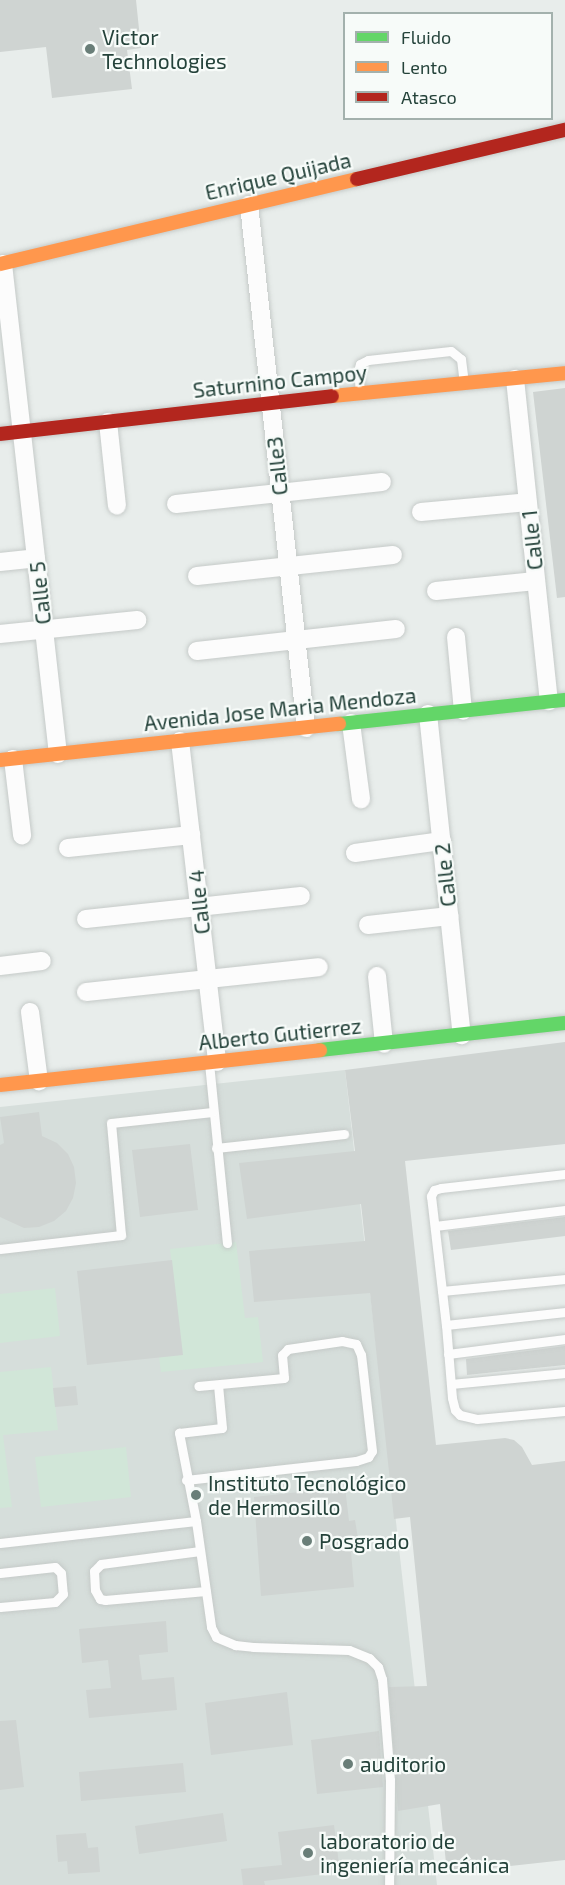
<!DOCTYPE html>
<html>
<head>
<meta charset="utf-8">
<style>
	body { margin:0 }
	#map { position:relative; width:565px; height:1885px; overflow:hidden; background:#e8edeb; font-family:"Exo 2",sans-serif }
	div>[style] { position:absolute }
	.built>* { inset:0; background:#d6dedb }
	.green>* { inset:0; background:#d1e6d8 }
	.building>* { inset:0; background:#cfd4d2 }
	.roads { filter:drop-shadow(0 0 2px #c5cac8) drop-shadow(0 0 2px #c5cac8) }
	.lane>* { height:9px; margin:-4.5px; padding:0 4.5px; transform-origin:4.5px; border-radius:4.5px; background:#fcfcfc }
	.street>* { height:18px; margin:-9px; padding:0 9px; transform-origin:9px; border-radius:9px; background:#fcfcfc }
	.fast>* { height:14px; margin:-7px; padding:0 7px; transform-origin:7px; border-radius:7px; background:#63d668 }
	.slow>* { height:14px; margin:-7px; padding:0 7px; transform-origin:7px; border-radius:7px; background:#ff974d }
	.jam>* { height:14px; margin:-7px; padding:0 7px; transform-origin:7px; border-radius:7px; background:#b3261e }
	.dots>* { width:16px; height:16px; translate:-50% -50%; box-sizing:border-box; border:3px solid #f7fbf9; border-radius:50% }
	span { translate:-50% -50%; white-space:nowrap; text-align:center; line-height:1.15; -webkit-text-stroke:4.5px #f7fbf9; paint-order:stroke }
	.poi-label { font-size:21px; color:#24423a }
	.left { translate:0 -50%; text-align:left }
	.street-label { font-size:21px; color:#24423a }
	.legend { position:absolute; left:343px; top:12px; width:210px; height:108px; box-sizing:border-box; background:#f7fbf9; border:2px solid #a3b1ad; margin:0; padding:8px 10px; list-style:none; font-size:18px; color:#24423a }
	.legend li { display:flex; align-items:center; gap:12px; height:30px }
	.legend b { width:30px; border:2px solid #a3b1ad }
</style>
</head>
<body>
<div id="map">
	<div class="built">
		<div style="clip-path:polygon(345px 1070px,437px 1885px,0 1885px,0 1107px)"></div>
	</div>
	<div class="green">
		<div style="clip-path:polygon(236px 1242px,245px 1318px,258px 1317px,263px 1362px,161px 1372px,159px 1357px,182px 1354px,170px 1249px)"></div>
		<div style="clip-path:polygon(55px 1288px,60px 1336px,0 1343px,0 1294px)"></div>
		<div style="clip-path:polygon(51px 1367px,58px 1430px,3px 1435px,12px 1507px,0 1508px,0 1372px)"></div>
		<div style="clip-path:polygon(126px 1447px,131px 1497px,41px 1507px,35px 1457px)"></div>
	</div>
	<div class="building">
		<div style="clip-path:polygon(0 0,136px 0,141px 48px,127px 50px,132px 89px,52px 98px,46px 47px,0 52px)"></div>
		<div style="clip-path:polygon(565px 388px,565px 597px,557px 598px,533px 392px)"></div>
		<div style="clip-path:polygon(565px 1042px,565px 1144px,405px 1161px,436px 1445px,505px 1438px,514px 1440px,522px 1447px,532px 1465px,565px 1461px,565px 1860px,447px 1873px,440px 1804px,398px 1811px,389px 1687px,427px 1686px,410px 1517px,394px 1519px,370px 1293px,254px 1302px,249px 1251px,365px 1241px,361px 1204px,247px 1219px,239px 1163px,355px 1151px,345px 1070px)"></div>
		<div style="clip-path:polygon(39px 1112px,42px 1136px,57px 1143px,68px 1154px,74px 1167px,76px 1183px,73px 1198px,66px 1211px,54px 1221px,39px 1227px,24px 1228px,0 1217px,0 1145px,4px 1143px,0 1117px)"></div>
		<div style="clip-path:polygon(190px 1144px,198px 1210px,140px 1217px,132px 1150px)"></div>
		<div style="clip-path:polygon(565px 1217px,565px 1236px,451px 1250px,448px 1231px)"></div>
		<div style="clip-path:polygon(172px 1260px,183px 1355px,87px 1365px,77px 1271px)"></div>
		<div style="clip-path:polygon(565px 1346px,565px 1365px,467px 1375px,466px 1359px)"></div>
		<div style="clip-path:polygon(76px 1386px,78px 1405px,55px 1407px,53px 1388px)"></div>
		<div style="clip-path:polygon(345px 1487px,349px 1521px,355px 1520px,360px 1551px,351px 1552px,354px 1587px,261px 1596px,254px 1497px)"></div>
		<div style="clip-path:polygon(166px 1621px,168px 1652px,139px 1655px,142px 1680px,174px 1677px,177px 1710px,89px 1718px,86px 1690px,111px 1688px,108px 1660px,82px 1663px,79px 1629px)"></div>
		<div style="clip-path:polygon(287px 1692px,293px 1745px,211px 1755px,205px 1703px)"></div>
		<div style="clip-path:polygon(16px 1720px,24px 1787px,0 1790px,0 1721px)"></div>
		<div style="clip-path:polygon(379px 1731px,383px 1787px,317px 1794px,311px 1740px)"></div>
		<div style="clip-path:polygon(183px 1763px,186px 1792px,81px 1801px,79px 1772px)"></div>
		<div style="clip-path:polygon(223px 1813px,227px 1841px,139px 1854px,135px 1826px)"></div>
		<div style="clip-path:polygon(334px 1825px,340px 1872px,264px 1881px,265px 1885px,243px 1885px,241px 1869px,282px 1865px,278px 1832px)"></div>
		<div style="clip-path:polygon(86px 1833px,88px 1848px,98px 1847px,100px 1872px,68px 1874px,67px 1861px,58px 1862px,56px 1835px)"></div>
	</div>
	<div class="roads">
		<div class="lane">
			<div style="left:360px;top:392px;width:21px;rotate:-95deg"></div>
			<div style="left:358px;top:371px;width:7px;rotate:-74deg"></div>
			<div style="left:360px;top:364px;width:9px;rotate:-27deg"></div>
			<div style="left:368px;top:360px;width:83px;rotate:-6.2deg"></div>
			<div style="left:451px;top:351px;width:13px;rotate:39deg"></div>
			<div style="left:461px;top:359px;width:23px;rotate:83deg"></div>
			<div style="left:209px;top:1063px;width:181px;rotate:84.3deg"></div>
			<div style="left:216px;top:1148px;width:129px;rotate:-6.2deg"></div>
			<div style="left:565px;top:1174px;width:125px;rotate:173.6deg"></div>
			<div style="left:441px;top:1188px;width:7px;rotate:164deg"></div>
			<div style="left:434px;top:1190px;width:7px;rotate:117deg"></div>
			<div style="left:431px;top:1196px;width:130px;rotate:83.4deg"></div>
			<div style="left:446px;top:1325px;width:120px;rotate:-6.2deg"></div>
			<div style="left:435px;top:1226px;width:131px;rotate:-7deg"></div>
			<div style="left:0;top:1249px;width:122px;rotate:-6.6deg"></div>
			<div style="left:121px;top:1235px;width:112px;rotate:-95.1deg"></div>
			<div style="left:111px;top:1123px;width:102px;rotate:-6.2deg"></div>
			<div style="left:442px;top:1291px;width:124px;rotate:-5.6deg"></div>
			<div style="left:446px;top:1325px;width:73px;rotate:85.3deg"></div>
			<div style="left:452px;top:1398px;width:12px;rotate:76deg"></div>
			<div style="left:455px;top:1410px;width:7px;rotate:45deg"></div>
			<div style="left:460px;top:1415px;width:17px;rotate:13deg"></div>
			<div style="left:477px;top:1419px;width:88px;rotate:-5.2deg"></div>
			<div style="left:448px;top:1354px;width:118px;rotate:-7.3deg"></div>
			<div style="left:451px;top:1384px;width:115px;rotate:-5.5deg"></div>
			<div style="left:186px;top:1480px;width:171px;rotate:-6.4deg"></div>
			<div style="left:356px;top:1461px;width:13px;rotate:-18deg"></div>
			<div style="left:368px;top:1457px;width:7px;rotate:-56deg"></div>
			<div style="left:372px;top:1451px;width:97px;rotate:-96.5deg"></div>
			<div style="left:361px;top:1355px;width:12px;rotate:-114deg"></div>
			<div style="left:356px;top:1344px;width:14px;rotate:-168deg"></div>
			<div style="left:342px;top:1341px;width:55px;rotate:171.6deg"></div>
			<div style="left:288px;top:1349px;width:8px;rotate:135deg"></div>
			<div style="left:282px;top:1355px;width:23px;rotate:85deg"></div>
			<div style="left:284px;top:1378px;width:86px;rotate:174.7deg"></div>
			<div style="left:196px;top:1521px;width:107px;rotate:81.9deg"></div>
			<div style="left:211px;top:1627px;width:11px;rotate:63deg"></div>
			<div style="left:216px;top:1637px;width:21px;rotate:23deg"></div>
			<div style="left:235px;top:1645px;width:18px;rotate:6deg"></div>
			<div style="left:253px;top:1647px;width:96px;rotate:1.8deg"></div>
			<div style="left:349px;top:1650px;width:22px;rotate:22deg"></div>
			<div style="left:369px;top:1658px;width:13px;rotate:45deg"></div>
			<div style="left:378px;top:1667px;width:13px;rotate:72deg"></div>
			<div style="left:382px;top:1679px;width:101px;rotate:85.5deg"></div>
			<div style="left:390px;top:1780px;width:105px;rotate:90.5deg"></div>
			<div style="left:0;top:1543px;width:197px;rotate:-6.4deg"></div>
			<div style="left:196px;top:1521px;width:90px;rotate:-100.9deg"></div>
			<div style="left:179px;top:1433px;width:43px;rotate:-6.6deg"></div>
			<div style="left:222px;top:1428px;width:43px;rotate:-95.3deg"></div>
			<div style="left:200px;top:1551px;width:100px;rotate:172.5deg"></div>
			<div style="left:101px;top:1564px;width:10px;rotate:135deg"></div>
			<div style="left:94px;top:1571px;width:19px;rotate:87deg"></div>
			<div style="left:95px;top:1590px;width:10px;rotate:61deg"></div>
			<div style="left:100px;top:1599px;width:5px;rotate:11deg"></div>
			<div style="left:105px;top:1600px;width:101px;rotate:-5.1deg"></div>
			<div style="left:0;top:1573px;width:55px;rotate:-6.2deg"></div>
			<div style="left:55px;top:1567px;width:8px;rotate:45deg"></div>
			<div style="left:61px;top:1573px;width:21px;rotate:85deg"></div>
			<div style="left:63px;top:1594px;width:11px;rotate:135deg"></div>
			<div style="left:55px;top:1602px;width:55px;rotate:174.8deg"></div>
		</div>
		<div class="street">
			<div style="left:249px;top:205px;width:526px;rotate:83.78deg"></div>
			<div style="left:3px;top:264px;width:493px;rotate:83.6deg"></div>
			<div style="left:515px;top:379px;width:324px;rotate:84deg"></div>
			<div style="left:108px;top:422px;width:84px;rotate:83.9deg"></div>
			<div style="left:176px;top:504px;width:207px;rotate:-6.1deg"></div>
			<div style="left:421px;top:512px;width:107px;rotate:-5.3deg"></div>
			<div style="left:0;top:562px;width:36px;rotate:-6deg"></div>
			<div style="left:197px;top:576px;width:197px;rotate:-6.1deg"></div>
			<div style="left:436px;top:591px;width:100px;rotate:-5.7deg"></div>
			<div style="left:0;top:634px;width:138px;rotate:-5.8deg"></div>
			<div style="left:456px;top:637px;width:74px;rotate:84.6deg"></div>
			<div style="left:197px;top:651px;width:200px;rotate:-6.3deg"></div>
			<div style="left:428px;top:714px;width:323px;rotate:84deg"></div>
			<div style="left:351px;top:723px;width:77px;rotate:82.5deg"></div>
			<div style="left:180px;top:741px;width:323px;rotate:83.4deg"></div>
			<div style="left:13px;top:759px;width:77px;rotate:83.2deg"></div>
			<div style="left:68px;top:848px;width:124px;rotate:-6deg"></div>
			<div style="left:355px;top:853px;width:88px;rotate:-7.9deg"></div>
			<div style="left:86px;top:919px;width:216px;rotate:-6.1deg"></div>
			<div style="left:368px;top:925px;width:82px;rotate:-6.3deg"></div>
			<div style="left:0;top:966px;width:42px;rotate:-6.8deg"></div>
			<div style="left:377px;top:976px;width:68px;rotate:84.1deg"></div>
			<div style="left:86px;top:992px;width:234px;rotate:-6.1deg"></div>
			<div style="left:30px;top:1012px;width:70px;rotate:82.6deg"></div>
		</div>
		<div class="fast">
			<div style="left:339px;top:724px;width:227px;rotate:-6.1deg"></div>
			<div style="left:320px;top:1050px;width:246px;rotate:-6.3deg"></div>
		</div>
		<div class="slow">
			<div style="left:0;top:264px;width:367px;rotate:-13.4deg"></div>
			<div style="left:332px;top:396px;width:234px;rotate:-5.6deg"></div>
			<div style="left:0;top:760px;width:341px;rotate:-6.1deg"></div>
			<div style="left:0;top:1085px;width:322px;rotate:-6.2deg"></div>
		</div>
		<div class="jam">
			<div style="left:357px;top:179px;width:214px;rotate:-13.3deg"></div>
			<div style="left:0;top:434px;width:334px;rotate:-6.5deg"></div>
		</div>
	</div>
	<div class="dots">
		<div style="left:90px;top:49px;background:#697e78"></div>
		<div style="left:196px;top:1495px;background:#697e78"></div>
		<div style="left:307px;top:1541px;background:#697e78"></div>
		<div style="left:348px;top:1764px;background:#697e78"></div>
		<div style="left:308px;top:1853px;background:#697e78"></div>
	</div>
	<div class="poi-label">
		<span class="left" style="left:102px;top:49px">Victor<br>Technologies</span>
		<span class="left" style="left:208px;top:1495px">Instituto Tecnológico<br>de Hermosillo</span>
		<span class="left" style="left:319px;top:1541px">Posgrado</span>
		<span class="left" style="left:360px;top:1764px">auditorio</span>
		<span class="left" style="left:320px;top:1853px">laboratorio de<br>ingeniería mecánica</span>
	</div>
	<div class="street-label">
		<span style="left:278px;top:176px;rotate:-13deg">Enrique Quijada</span>
		<span style="left:280px;top:381px;rotate:-6deg">Saturnino Campoy</span>
		<span style="left:277px;top:466px;rotate:-96deg">Calle3</span>
		<span style="left:532px;top:540px;rotate:-96deg">Calle 1</span>
		<span style="left:40px;top:593px;rotate:-96deg">Calle 5</span>
		<span style="left:280px;top:709px;rotate:-6deg">Avenida Jose Maria Mendoza</span>
		<span style="left:445px;top:875px;rotate:-96deg">Calle 2</span>
		<span style="left:199px;top:902px;rotate:-96deg">Calle 4</span>
		<span style="left:280px;top:1034px;rotate:-6deg">Alberto Gutierrez</span>
	</div>
	<ul class="legend">
	<li><b style="height:8px;background:#63d668"></b>Fluido</li>
	<li><b style="height:8px;background:#ff974d"></b>Lento</li>
	<li><b style="height:8px;background:#b3261e"></b>Atasco</li>
	</ul>
</div>
</body>
</html>
